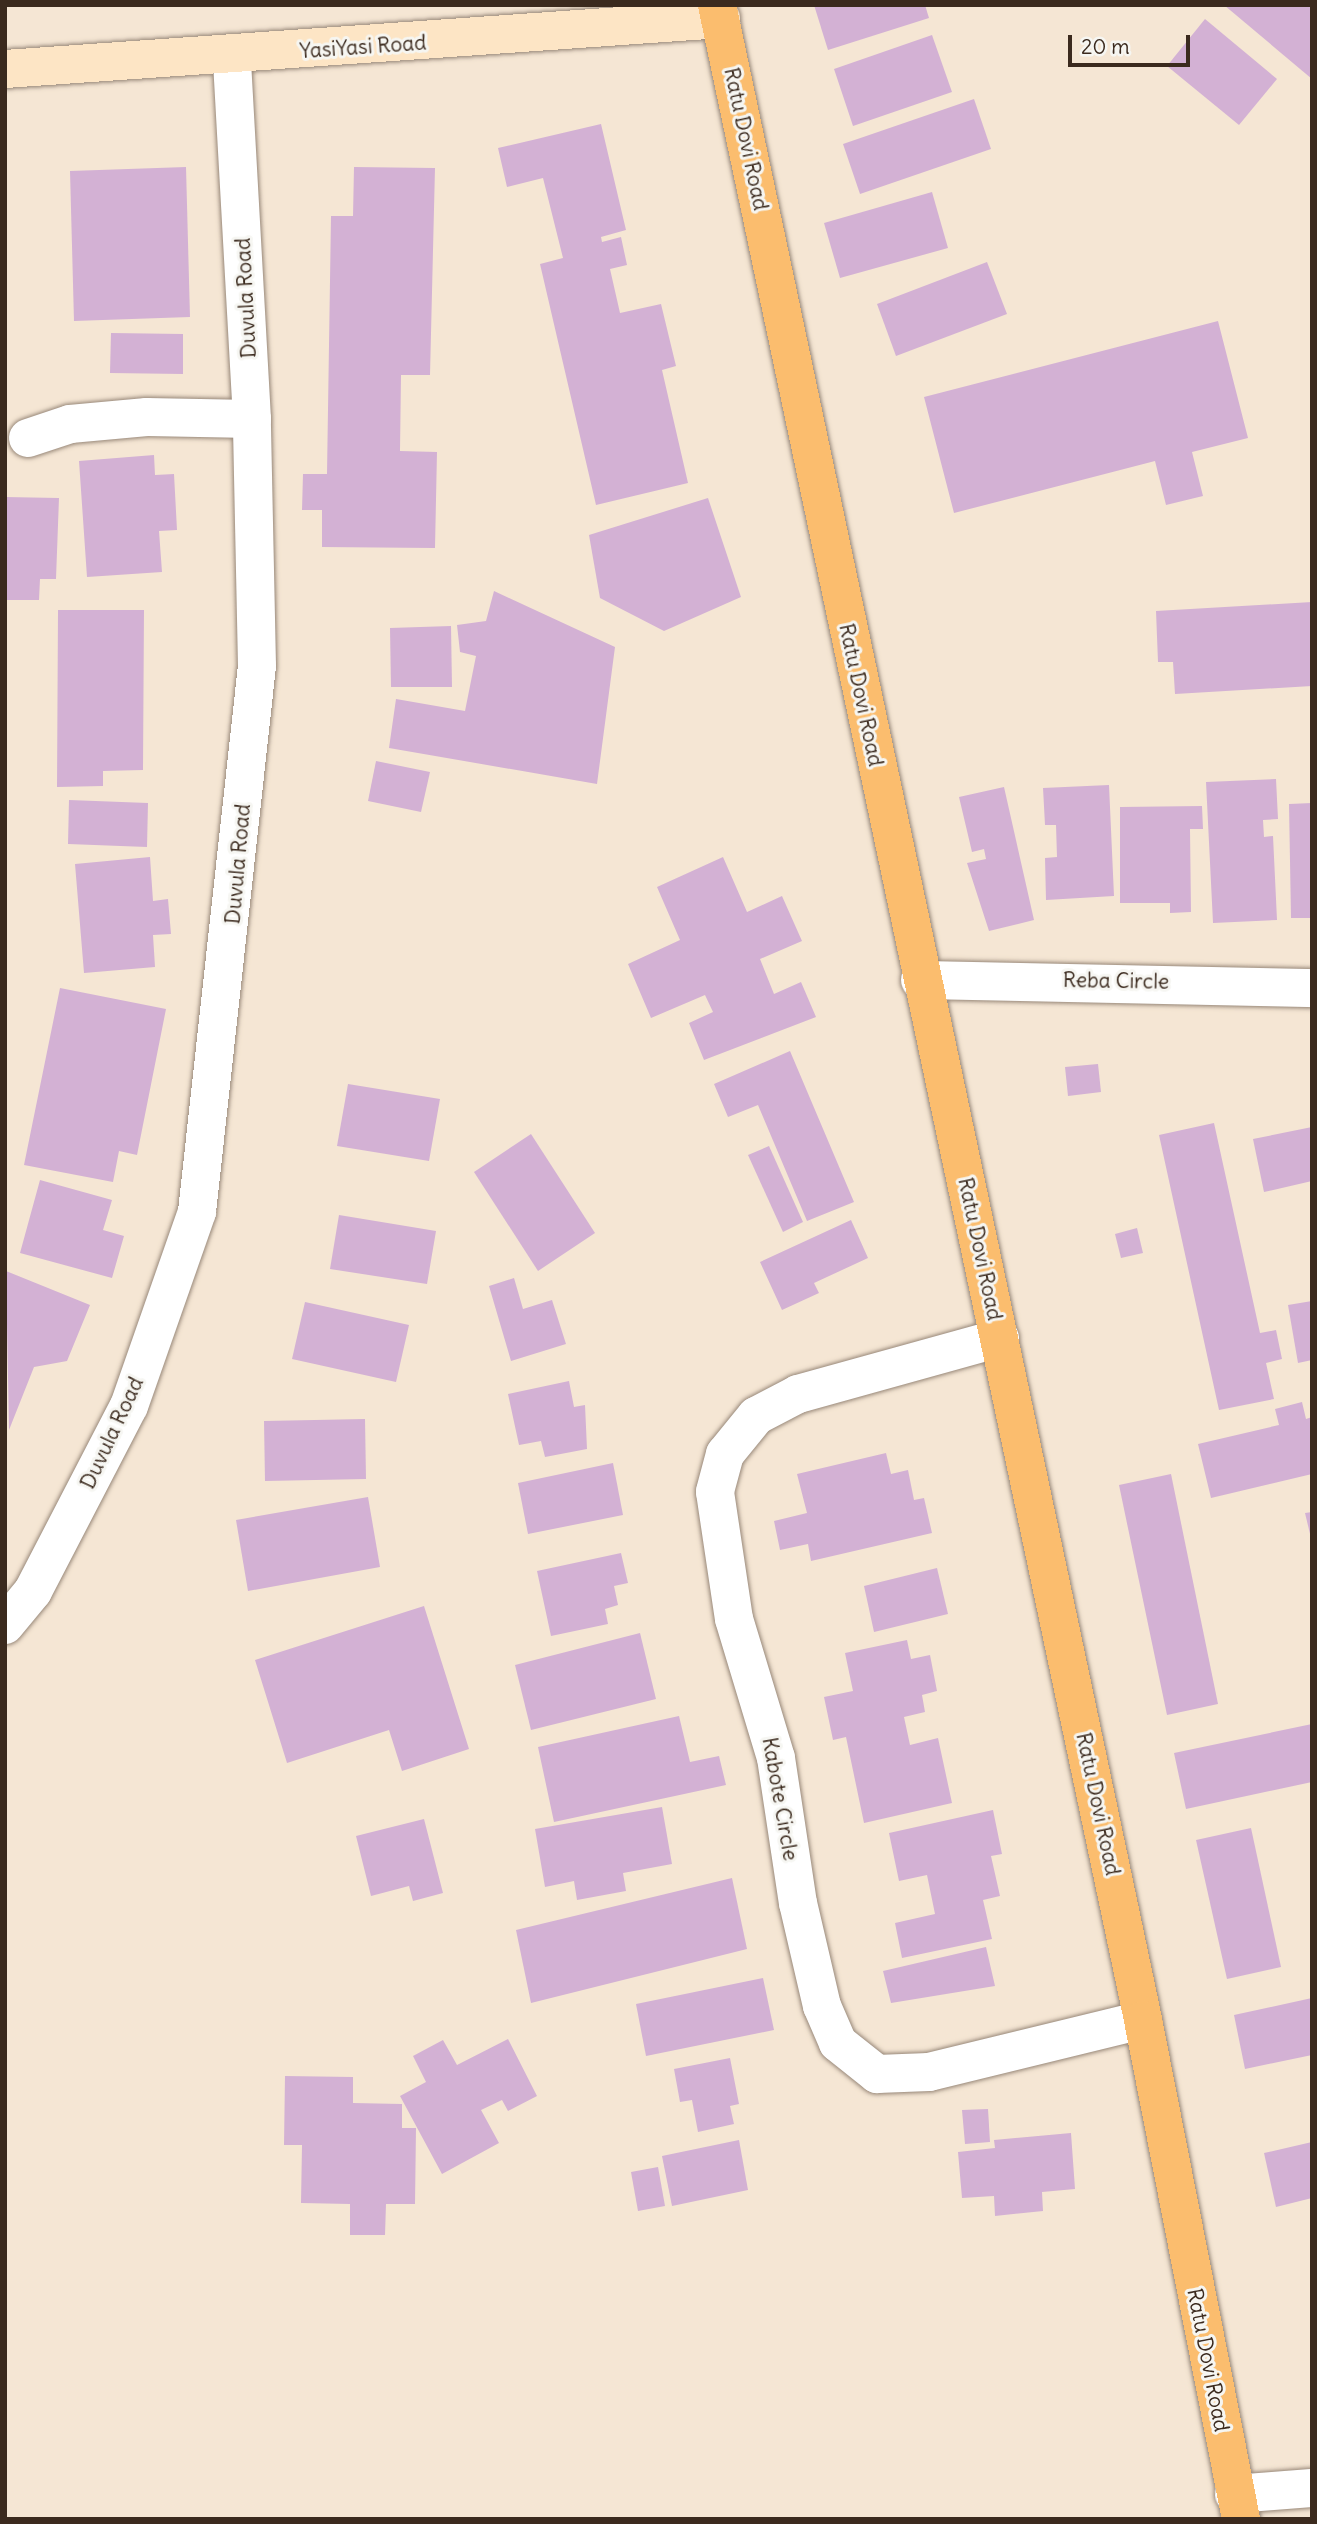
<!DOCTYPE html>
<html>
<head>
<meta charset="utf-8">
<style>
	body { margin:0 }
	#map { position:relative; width:1317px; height:2524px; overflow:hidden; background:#f5e6d4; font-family:Delius,sans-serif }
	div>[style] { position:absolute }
	.building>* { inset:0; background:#d3b1d4 }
	.roads { filter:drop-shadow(0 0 2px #988879) drop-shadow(0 0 2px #988879) }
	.minor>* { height:38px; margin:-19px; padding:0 19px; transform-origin:19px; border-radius:19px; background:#fff }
	.secondary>* { height:38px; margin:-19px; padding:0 19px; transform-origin:19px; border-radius:19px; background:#fde5c5 }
	.primary>* { height:38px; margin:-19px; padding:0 19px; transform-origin:19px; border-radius:19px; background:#fbbd6e }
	span { translate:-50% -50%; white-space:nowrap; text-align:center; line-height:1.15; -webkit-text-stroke:6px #f6f6f2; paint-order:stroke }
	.street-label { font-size:21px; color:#3b2a1e }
	.frame { position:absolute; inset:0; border:7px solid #3b2a1e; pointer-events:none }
	.scale { position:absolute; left:1068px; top:35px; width:122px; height:32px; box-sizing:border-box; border:4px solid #3b2a1e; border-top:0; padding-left:9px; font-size:21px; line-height:24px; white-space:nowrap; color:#3b2a1e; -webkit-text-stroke:5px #f6f6f2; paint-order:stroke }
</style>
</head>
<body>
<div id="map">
	<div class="building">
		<div style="clip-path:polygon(814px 5px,925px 5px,929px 18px,828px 50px)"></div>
		<div style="clip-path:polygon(1224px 5px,1312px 5px,1312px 79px)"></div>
		<div style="clip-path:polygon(1205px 19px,1277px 79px,1239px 125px,1167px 66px)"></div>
		<div style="clip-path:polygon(932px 35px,952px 92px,853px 126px,834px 69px)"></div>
		<div style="clip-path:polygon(974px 99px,991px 149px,860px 194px,843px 144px)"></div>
		<div style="clip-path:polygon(601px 124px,626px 230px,601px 237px,602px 242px,621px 237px,627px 265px,610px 269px,620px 313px,661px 304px,676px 366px,662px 370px,688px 483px,596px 505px,540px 264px,563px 258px,543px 178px,507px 187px,498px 148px)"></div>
		<div style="clip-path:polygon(186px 167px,190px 317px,74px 321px,70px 171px)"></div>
		<div style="clip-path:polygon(354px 167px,435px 168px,430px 375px,401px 375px,400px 451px,437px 452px,435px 548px,322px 547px,322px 510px,302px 510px,303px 474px,327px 474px,331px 216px,353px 216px)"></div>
		<div style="clip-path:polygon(932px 192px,948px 248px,840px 278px,824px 223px)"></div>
		<div style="clip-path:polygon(987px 262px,1007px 314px,896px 356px,877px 304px)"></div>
		<div style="clip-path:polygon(1218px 321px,1248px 438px,1192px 452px,1203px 496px,1166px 505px,1155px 461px,954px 513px,924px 397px)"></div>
		<div style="clip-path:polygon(111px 333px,183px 334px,183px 374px,110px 373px)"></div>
		<div style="clip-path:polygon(154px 455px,155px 475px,174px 474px,177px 530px,159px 531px,162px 572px,87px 577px,79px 461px)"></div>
		<div style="clip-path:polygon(5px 497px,59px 498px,56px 579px,40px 579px,39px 600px,5px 600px)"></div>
		<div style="clip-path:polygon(708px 498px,741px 597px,664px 631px,600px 598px,589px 535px)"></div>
		<div style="clip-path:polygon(494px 591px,615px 647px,597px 784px,389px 748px,396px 699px,465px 711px,476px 656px,460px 652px,457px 625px,486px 621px)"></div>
		<div style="clip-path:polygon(1312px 602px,1312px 686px,1175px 694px,1173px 662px,1158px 662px,1156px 611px)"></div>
		<div style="clip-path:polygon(58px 610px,144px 610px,143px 770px,103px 771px,103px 786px,57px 787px)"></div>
		<div style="clip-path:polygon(451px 626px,452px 687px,391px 687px,390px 628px)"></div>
		<div style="clip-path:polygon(376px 761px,430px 772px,421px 812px,368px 801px)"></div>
		<div style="clip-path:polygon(1276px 779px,1278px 819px,1263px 820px,1264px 837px,1273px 836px,1277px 920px,1213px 923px,1206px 782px)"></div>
		<div style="clip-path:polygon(1109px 785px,1114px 896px,1046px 900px,1045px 858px,1057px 857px,1056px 825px,1045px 825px,1043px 788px)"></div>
		<div style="clip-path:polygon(1004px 787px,1034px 920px,989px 931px,967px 863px,986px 859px,984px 849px,972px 852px,959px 797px)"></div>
		<div style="clip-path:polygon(69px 800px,148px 803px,147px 847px,68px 844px)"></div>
		<div style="clip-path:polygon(1312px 803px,1312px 918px,1291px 918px,1289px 804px)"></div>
		<div style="clip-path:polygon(1202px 806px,1203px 829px,1190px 829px,1191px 912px,1170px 913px,1170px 903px,1120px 903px,1120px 807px)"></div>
		<div style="clip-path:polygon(150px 857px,153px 901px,168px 899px,171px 934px,153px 935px,155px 967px,84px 973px,75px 864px)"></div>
		<div style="clip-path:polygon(723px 857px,747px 912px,782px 896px,802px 941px,760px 959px,774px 994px,801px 982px,816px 1017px,704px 1060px,689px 1023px,713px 1012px,705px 995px,651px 1018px,628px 964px,680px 940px,657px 887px)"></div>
		<div style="clip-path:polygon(60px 988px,166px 1009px,137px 1155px,119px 1151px,113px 1182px,24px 1165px)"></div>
		<div style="clip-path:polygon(790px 1051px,854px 1202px,807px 1221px,758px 1105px,728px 1117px,714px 1084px)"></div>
		<div style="clip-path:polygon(1098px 1064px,1101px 1092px,1068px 1096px,1065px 1067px)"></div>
		<div style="clip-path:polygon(348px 1084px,440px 1099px,429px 1161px,337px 1146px)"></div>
		<div style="clip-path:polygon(1214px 1123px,1260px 1333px,1276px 1330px,1282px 1359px,1266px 1363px,1274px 1399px,1219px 1410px,1159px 1135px)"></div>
		<div style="clip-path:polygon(1312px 1127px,1312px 1181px,1264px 1192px,1253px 1139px)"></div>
		<div style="clip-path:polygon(531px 1134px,595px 1233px,538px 1271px,474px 1172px)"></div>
		<div style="clip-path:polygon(769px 1146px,803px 1222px,783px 1232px,748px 1155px)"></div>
		<div style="clip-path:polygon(40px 1180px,112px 1200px,103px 1230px,124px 1236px,112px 1278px,20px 1253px)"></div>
		<div style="clip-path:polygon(339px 1215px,436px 1231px,427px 1284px,330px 1269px)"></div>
		<div style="clip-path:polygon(851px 1220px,868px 1258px,814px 1283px,819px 1293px,782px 1310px,760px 1262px)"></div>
		<div style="clip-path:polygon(1137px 1228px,1143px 1253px,1121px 1258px,1115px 1234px)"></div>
		<div style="clip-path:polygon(6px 1271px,90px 1305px,67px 1361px,34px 1367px,9px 1430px)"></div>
		<div style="clip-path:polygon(514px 1278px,523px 1309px,552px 1300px,566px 1344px,511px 1361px,489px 1286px)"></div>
		<div style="clip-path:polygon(1312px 1301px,1312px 1360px,1298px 1363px,1288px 1305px)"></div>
		<div style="clip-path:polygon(305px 1302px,409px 1325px,396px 1382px,292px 1359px)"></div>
		<div style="clip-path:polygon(569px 1381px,574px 1407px,585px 1405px,587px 1449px,545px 1457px,541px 1441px,519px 1445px,508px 1394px)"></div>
		<div style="clip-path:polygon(1302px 1402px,1306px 1419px,1312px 1417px,1312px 1474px,1211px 1498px,1198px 1444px,1279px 1425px,1275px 1409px)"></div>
		<div style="clip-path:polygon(365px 1419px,366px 1479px,265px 1481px,264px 1421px)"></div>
		<div style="clip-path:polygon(886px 1453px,891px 1474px,908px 1470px,914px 1500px,924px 1498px,932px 1533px,811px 1561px,808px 1544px,780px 1550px,774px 1521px,807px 1513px,797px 1474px)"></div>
		<div style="clip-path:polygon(613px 1463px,623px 1515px,528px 1534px,518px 1483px)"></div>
		<div style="clip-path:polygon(1171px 1474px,1218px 1704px,1167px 1715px,1119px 1485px)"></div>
		<div style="clip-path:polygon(368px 1497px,380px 1567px,248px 1591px,236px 1520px)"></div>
		<div style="clip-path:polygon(1312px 1512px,1312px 1538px,1311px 1538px,1305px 1513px)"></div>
		<div style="clip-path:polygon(621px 1553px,628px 1583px,614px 1586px,618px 1605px,605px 1609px,608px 1624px,551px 1636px,537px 1571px)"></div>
		<div style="clip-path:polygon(937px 1568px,948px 1614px,874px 1632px,864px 1586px)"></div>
		<div style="clip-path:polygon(424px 1606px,469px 1749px,402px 1771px,389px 1730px,287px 1763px,255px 1660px)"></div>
		<div style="clip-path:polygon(640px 1633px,656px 1699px,531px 1730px,515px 1665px)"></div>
		<div style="clip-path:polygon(907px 1640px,911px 1659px,930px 1655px,937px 1691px,922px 1695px,925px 1712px,904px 1717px,910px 1745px,938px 1738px,952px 1803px,864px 1823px,846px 1737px,833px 1740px,824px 1697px,853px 1691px,845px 1653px)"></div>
		<div style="clip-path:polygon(679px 1716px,690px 1762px,719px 1756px,726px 1785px,554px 1822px,538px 1747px)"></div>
		<div style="clip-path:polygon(1312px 1724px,1312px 1782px,1186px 1809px,1174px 1753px)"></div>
		<div style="clip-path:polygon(662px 1807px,672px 1864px,623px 1873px,626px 1891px,577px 1900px,574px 1881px,545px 1887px,535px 1829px)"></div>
		<div style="clip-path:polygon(993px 1810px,1002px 1854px,991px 1856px,1000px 1896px,983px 1900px,992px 1939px,902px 1958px,895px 1923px,935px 1914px,927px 1875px,899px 1881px,889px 1833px)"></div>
		<div style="clip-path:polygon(424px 1819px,443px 1893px,413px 1901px,409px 1886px,371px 1896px,356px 1836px)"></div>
		<div style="clip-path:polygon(1251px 1828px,1281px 1967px,1227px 1979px,1196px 1840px)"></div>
		<div style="clip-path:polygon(732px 1878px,747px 1949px,531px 2003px,516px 1930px)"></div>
		<div style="clip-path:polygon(986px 1947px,995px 1986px,891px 2003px,883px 1971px)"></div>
		<div style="clip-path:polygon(763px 1978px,774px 2030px,646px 2056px,636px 2004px)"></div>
		<div style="clip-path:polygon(1312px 1998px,1312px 2055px,1245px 2069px,1234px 2015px)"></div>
		<div style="clip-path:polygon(508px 2039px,537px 2096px,508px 2111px,502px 2100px,481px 2110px,499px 2143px,442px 2174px,400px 2096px,426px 2082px,413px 2056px,443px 2040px,457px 2065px)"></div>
		<div style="clip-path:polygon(730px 2058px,739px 2104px,730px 2106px,734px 2124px,698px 2132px,692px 2100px,680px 2102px,674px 2069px)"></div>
		<div style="clip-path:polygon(285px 2076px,353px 2077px,353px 2103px,402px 2104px,402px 2128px,416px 2128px,415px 2204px,386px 2204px,385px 2235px,350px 2235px,350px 2204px,301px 2203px,302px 2145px,284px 2145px)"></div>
		<div style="clip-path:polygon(988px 2109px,990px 2142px,965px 2144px,962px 2110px)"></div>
		<div style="clip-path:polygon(1071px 2133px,1075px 2189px,1042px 2192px,1043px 2211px,995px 2216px,994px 2196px,962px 2198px,958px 2152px,995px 2148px,994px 2140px)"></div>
		<div style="clip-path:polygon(739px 2140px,748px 2190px,672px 2206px,662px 2156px)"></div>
		<div style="clip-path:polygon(1312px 2142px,1312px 2198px,1276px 2207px,1264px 2153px)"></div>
		<div style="clip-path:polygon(658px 2167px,665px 2206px,638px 2211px,631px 2172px)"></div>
	</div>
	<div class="roads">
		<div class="minor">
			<div style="left:28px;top:438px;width:44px;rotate:-18.4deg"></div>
			<div style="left:70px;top:424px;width:77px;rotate:-5.2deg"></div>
			<div style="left:147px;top:417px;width:105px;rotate:1.1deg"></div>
			<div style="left:920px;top:980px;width:392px;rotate:1.2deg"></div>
			<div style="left:1000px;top:1338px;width:210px;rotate:164.5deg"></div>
			<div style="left:798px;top:1394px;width:47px;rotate:152.4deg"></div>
			<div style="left:756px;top:1416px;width:49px;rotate:129.2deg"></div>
			<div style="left:725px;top:1454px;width:39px;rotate:105deg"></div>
			<div style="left:715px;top:1492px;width:128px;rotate:81.5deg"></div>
			<div style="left:734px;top:1619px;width:145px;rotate:73.2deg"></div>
			<div style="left:776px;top:1758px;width:147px;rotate:81.4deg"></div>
			<div style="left:798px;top:1903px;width:106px;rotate:76.9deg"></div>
			<div style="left:822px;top:2006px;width:40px;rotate:66.6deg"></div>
			<div style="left:838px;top:2043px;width:50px;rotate:38.5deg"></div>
			<div style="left:877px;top:2074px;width:52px;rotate:-2.2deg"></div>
			<div style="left:929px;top:2072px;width:220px;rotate:-13.7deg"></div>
			<div style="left:5px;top:1625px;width:44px;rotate:-50.5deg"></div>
			<div style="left:33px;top:1591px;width:208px;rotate:-62.6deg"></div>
			<div style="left:129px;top:1406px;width:206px;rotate:-70.7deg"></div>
			<div style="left:197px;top:1212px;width:549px;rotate:-83.73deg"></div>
			<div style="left:257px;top:666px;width:247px;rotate:-91.2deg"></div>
			<div style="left:252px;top:419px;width:363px;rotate:-93.2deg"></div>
			<div style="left:1234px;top:2494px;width:78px;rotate:-4.4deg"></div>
		</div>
		<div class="secondary">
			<div style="left:5px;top:69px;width:718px;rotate:-3.99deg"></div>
		</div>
		<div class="primary">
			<div style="left:717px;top:5px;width:2060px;rotate:78.06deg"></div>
			<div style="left:1143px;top:2020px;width:509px;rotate:78.89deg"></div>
		</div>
	</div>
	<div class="street-label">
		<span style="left:363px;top:47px;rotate:-4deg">YasiYasi Road</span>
		<span style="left:746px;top:139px;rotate:78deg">Ratu Dovi Road</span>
		<span style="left:246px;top:298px;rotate:-93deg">Duvula Road</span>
		<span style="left:861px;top:695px;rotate:78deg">Ratu Dovi Road</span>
		<span style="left:238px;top:864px;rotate:-85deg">Duvula Road</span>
		<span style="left:1116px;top:981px;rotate:1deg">Reba Circle</span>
		<span style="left:980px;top:1249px;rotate:78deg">Ratu Dovi Road</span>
		<span style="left:112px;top:1433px;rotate:-65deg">Duvula Road</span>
		<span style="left:780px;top:1799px;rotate:80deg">Kabote Circle</span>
		<span style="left:1098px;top:1804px;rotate:78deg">Ratu Dovi Road</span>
		<span style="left:1208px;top:2360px;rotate:79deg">Ratu Dovi Road</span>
	</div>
	<div class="frame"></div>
	<div class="scale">20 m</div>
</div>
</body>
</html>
